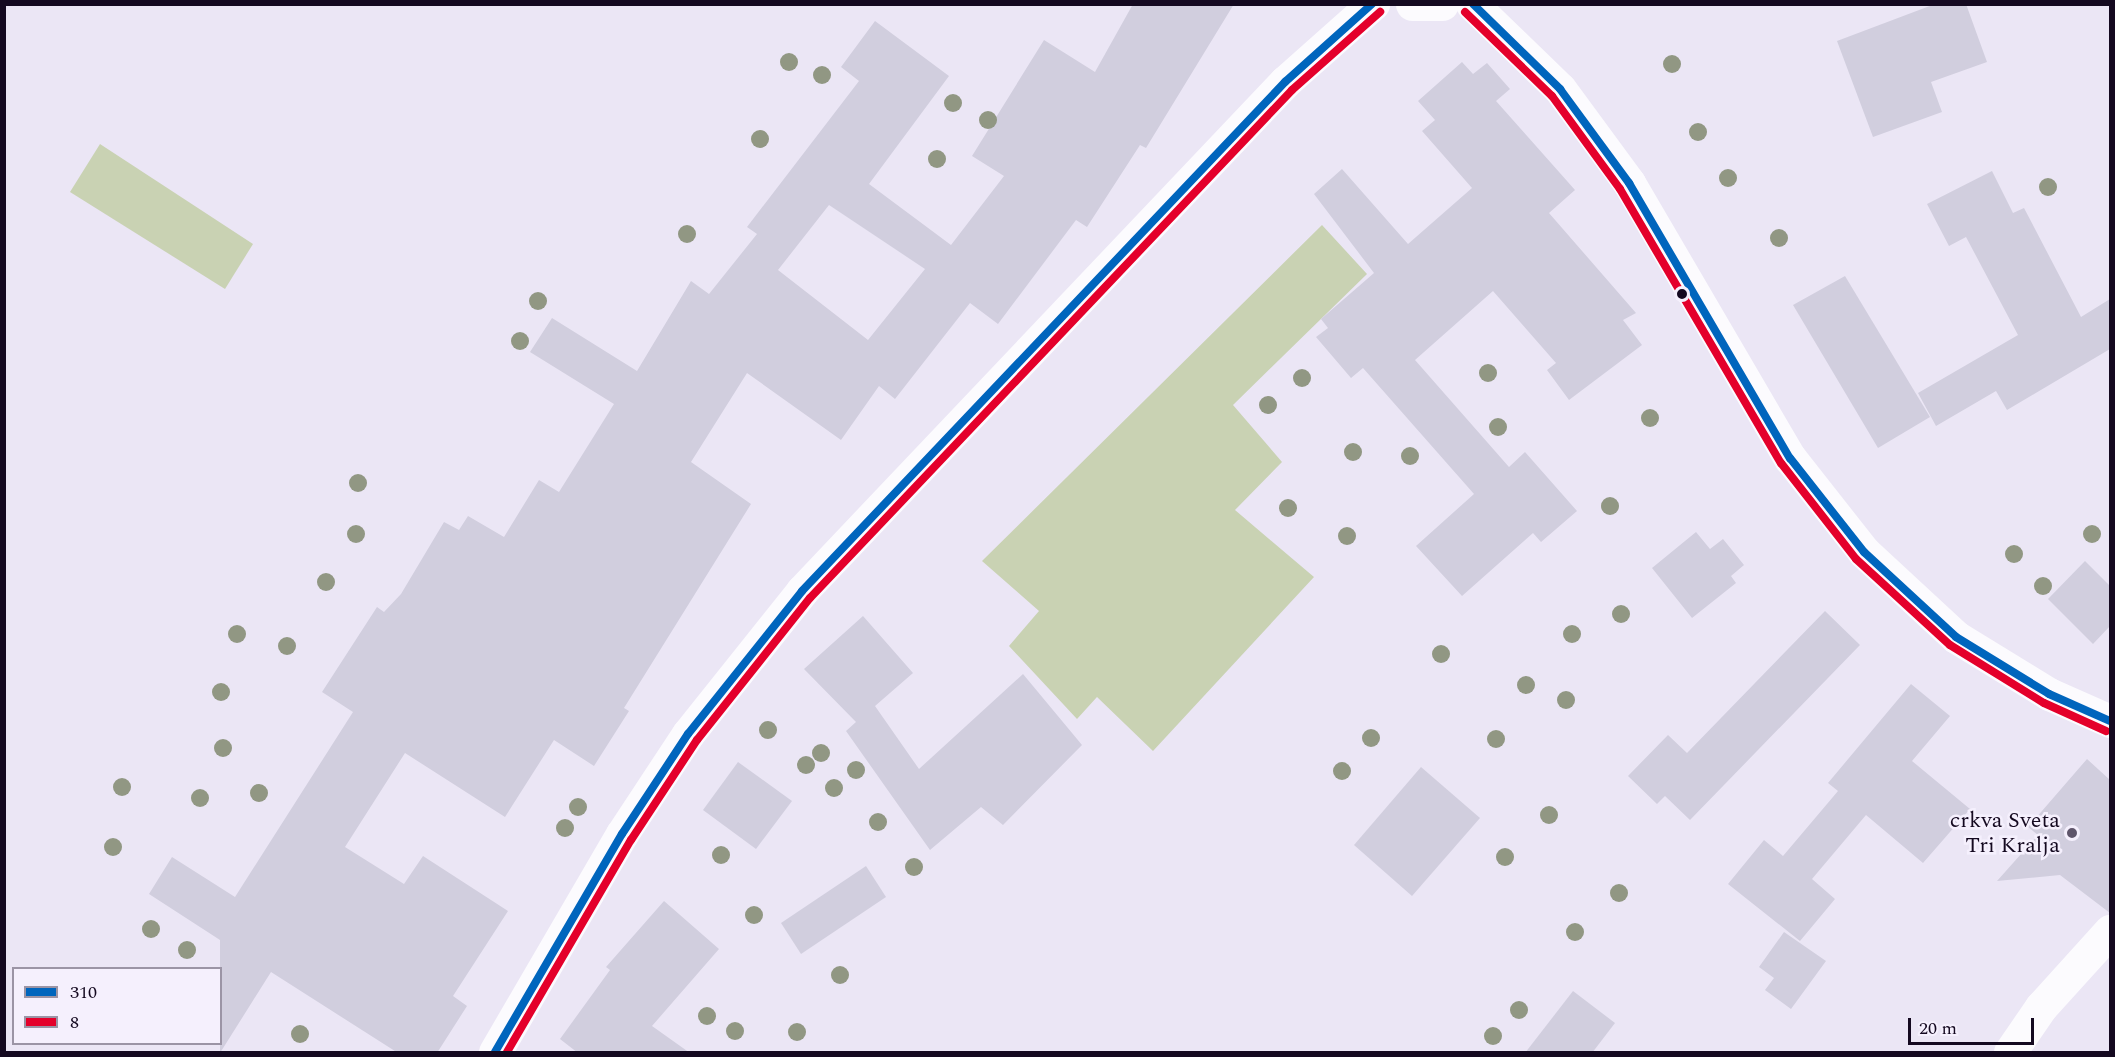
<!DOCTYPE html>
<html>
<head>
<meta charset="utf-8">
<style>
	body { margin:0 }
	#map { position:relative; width:2115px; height:1057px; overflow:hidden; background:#ebe6f5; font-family:Spectral,serif }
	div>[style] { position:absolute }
	.green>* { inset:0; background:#c9d2b3 }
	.building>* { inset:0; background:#d1cede }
	.minor>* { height:33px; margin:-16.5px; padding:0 16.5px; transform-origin:16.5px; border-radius:16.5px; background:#fcfbfe }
	.tertiary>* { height:33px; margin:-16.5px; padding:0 16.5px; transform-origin:16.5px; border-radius:16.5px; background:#fcfbfe }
	.bus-1>* { height:8px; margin:-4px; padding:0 4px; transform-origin:4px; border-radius:4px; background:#0065bd }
	.bus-2>* { height:8px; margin:-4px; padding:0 4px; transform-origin:4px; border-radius:4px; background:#e4002b }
	.trees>* { width:18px; height:18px; margin:-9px; border-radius:50%; background:#919783 }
	.dots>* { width:16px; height:16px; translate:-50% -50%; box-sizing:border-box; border:3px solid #f5f0fd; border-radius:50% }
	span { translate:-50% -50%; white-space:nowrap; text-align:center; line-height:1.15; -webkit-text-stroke:5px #f5f0fd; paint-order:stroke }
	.poi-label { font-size:22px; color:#140920 }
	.right { translate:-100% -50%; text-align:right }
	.frame { position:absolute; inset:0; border:6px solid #140920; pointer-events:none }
	.legend { position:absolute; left:12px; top:967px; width:210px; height:78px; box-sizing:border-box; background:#f5f0fd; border:2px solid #9b94a5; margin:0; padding:8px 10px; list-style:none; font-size:18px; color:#140920 }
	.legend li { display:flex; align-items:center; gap:12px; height:30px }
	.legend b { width:30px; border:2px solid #9b94a5 }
	.scale { position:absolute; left:1908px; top:1018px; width:126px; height:27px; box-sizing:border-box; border:3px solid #140920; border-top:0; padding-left:8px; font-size:18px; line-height:21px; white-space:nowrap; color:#140920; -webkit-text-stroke:4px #f5f0fd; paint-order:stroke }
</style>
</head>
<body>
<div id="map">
	<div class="green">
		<div style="clip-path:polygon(100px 144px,253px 244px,225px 289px,70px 192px)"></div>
		<div style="clip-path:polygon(1322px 225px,1367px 274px,1233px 405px,1282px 462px,1235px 510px,1314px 577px,1153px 751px,1097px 697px,1077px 719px,1009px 646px,1039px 611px,982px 561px)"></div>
	</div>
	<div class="building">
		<div style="clip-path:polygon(evenodd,1133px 4px,1234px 4px,1146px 148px,1140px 145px,1087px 227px,1076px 220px,998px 324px,970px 303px,895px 399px,879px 386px,841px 440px,747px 373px,691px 462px,751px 504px,624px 708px,629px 711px,594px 766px,554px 740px,505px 817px,405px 753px,345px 847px,404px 884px,423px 856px,508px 911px,453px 996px,467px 1006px,437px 1053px,398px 1053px,271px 972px,220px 1053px,220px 940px,149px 894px,172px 857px,235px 897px,353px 712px,322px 692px,377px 607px,384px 612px,401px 594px,444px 522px,459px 530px,468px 516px,504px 537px,539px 480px,559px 492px,614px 404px,530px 352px,552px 318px,637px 371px,691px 281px,709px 294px,757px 234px,747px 227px,859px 81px,841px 67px,875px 21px,949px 76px,869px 184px,951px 245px,1004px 176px,972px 156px,1044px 40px,1095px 72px,1133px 4px,829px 205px,925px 269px,868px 340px,778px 270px,829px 205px)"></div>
		<div style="clip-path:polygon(1935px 4px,1966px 4px,1987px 62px,1931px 82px,1942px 112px,1873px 137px,1837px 41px)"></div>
		<div style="clip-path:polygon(1462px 62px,1473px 74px,1487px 63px,1510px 89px,1496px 101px,1575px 190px,1549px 213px,1636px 313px,1623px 320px,1642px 345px,1569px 400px,1547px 370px,1556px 363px,1493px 291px,1415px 360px,1509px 467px,1525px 452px,1577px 511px,1541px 542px,1533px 533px,1462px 596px,1416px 546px,1474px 494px,1363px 368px,1351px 378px,1316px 337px,1328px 328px,1321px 319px,1374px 273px,1314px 194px,1342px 169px,1408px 244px,1472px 188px,1422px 131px,1435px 120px,1418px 101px)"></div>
		<div style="clip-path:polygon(1992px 171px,2013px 213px,2024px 208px,2081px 317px,2110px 299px,2110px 349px,2007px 410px,1996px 391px,1936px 426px,1918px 393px,2018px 335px,1966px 237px,1949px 246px,1927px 204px)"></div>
		<div style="clip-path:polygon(1845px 276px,1930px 417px,1878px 448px,1793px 305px)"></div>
		<div style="clip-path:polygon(1696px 532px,1710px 549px,1723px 539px,1744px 565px,1731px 576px,1736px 583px,1692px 618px,1652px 568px)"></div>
		<div style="clip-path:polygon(2085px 561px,2110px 586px,2110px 626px,2093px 644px,2048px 599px)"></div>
		<div style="clip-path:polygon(1825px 611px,1860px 645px,1690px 820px,1665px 796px,1657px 804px,1628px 776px,1668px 735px,1687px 753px)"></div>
		<div style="clip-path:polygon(863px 616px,913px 673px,875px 706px,919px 769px,1023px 674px,1082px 745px,1003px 825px,981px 807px,930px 850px,846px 731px,856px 722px,804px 669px)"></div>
		<div style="clip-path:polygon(1911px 684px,1950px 716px,1912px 761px,1970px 809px,1923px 863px,1866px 815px,1812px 879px,1835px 899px,1800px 941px,1728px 884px,1764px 840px,1783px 856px,1838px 791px,1828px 783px)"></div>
		<div style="clip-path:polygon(2087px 759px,2110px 780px,2110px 913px,2060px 875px,1997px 881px,2038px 835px,2028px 827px)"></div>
		<div style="clip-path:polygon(738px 762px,792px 801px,756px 849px,703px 810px)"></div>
		<div style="clip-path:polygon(1421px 767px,1480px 818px,1412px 896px,1354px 845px)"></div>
		<div style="clip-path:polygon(866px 866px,886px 897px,801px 954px,781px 923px)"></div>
		<div style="clip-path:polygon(664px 901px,719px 949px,652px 1026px,690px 1053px,578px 1053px,560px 1039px,610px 970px,606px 967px)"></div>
		<div style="clip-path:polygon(1784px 932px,1826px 961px,1791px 1009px,1765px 990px,1774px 978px,1759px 967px)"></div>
		<div style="clip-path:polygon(1573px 991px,1615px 1023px,1592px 1053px,1525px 1053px)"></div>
	</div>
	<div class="minor">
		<div style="left:2010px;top:1052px;width:55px;rotate:-55.4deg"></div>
		<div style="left:2041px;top:1007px;width:103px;rotate:-47.8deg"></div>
	</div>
	<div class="tertiary">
		<div style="left:1412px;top:4px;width:30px"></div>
		<div style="left:1472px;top:4px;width:122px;rotate:44deg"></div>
		<div style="left:1560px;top:89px;width:117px;rotate:53.7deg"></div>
		<div style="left:1629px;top:183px;width:319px;rotate:59.7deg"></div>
		<div style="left:1790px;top:458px;width:120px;rotate:51.8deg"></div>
		<div style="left:1864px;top:552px;width:125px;rotate:42.7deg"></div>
		<div style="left:1956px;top:637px;width:109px;rotate:31.5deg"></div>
		<div style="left:2049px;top:694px;width:67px;rotate:23.9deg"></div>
		<div style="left:495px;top:1052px;width:252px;rotate:-59.8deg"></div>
		<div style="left:622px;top:834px;width:120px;rotate:-56.6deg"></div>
		<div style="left:688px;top:734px;width:183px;rotate:-51.4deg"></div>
		<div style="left:802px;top:591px;width:702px;rotate:-46.5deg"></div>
		<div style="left:1285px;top:82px;width:118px;rotate:-41.6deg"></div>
	</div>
	<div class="bus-1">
		<div style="left:1473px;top:4px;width:122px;rotate:44.3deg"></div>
		<div style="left:1560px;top:89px;width:117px;rotate:53.7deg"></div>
		<div style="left:1629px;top:183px;width:319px;rotate:59.7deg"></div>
		<div style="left:1790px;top:458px;width:120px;rotate:51.8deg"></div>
		<div style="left:1864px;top:552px;width:125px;rotate:42.7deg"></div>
		<div style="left:1956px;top:637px;width:109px;rotate:31.5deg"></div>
		<div style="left:2049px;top:694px;width:67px;rotate:23.9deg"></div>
		<div style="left:495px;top:1052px;width:252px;rotate:-59.8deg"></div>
		<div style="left:622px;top:834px;width:120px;rotate:-56.6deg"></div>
		<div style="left:688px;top:734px;width:183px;rotate:-51.4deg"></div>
		<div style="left:802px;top:591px;width:702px;rotate:-46.5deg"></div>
		<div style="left:1285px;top:82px;width:117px;rotate:-41.9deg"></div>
	</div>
	<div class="bus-2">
		<div style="left:1465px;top:12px;width:121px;rotate:44deg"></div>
		<div style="left:1552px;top:96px;width:115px;rotate:53.8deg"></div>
		<div style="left:1620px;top:189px;width:318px;rotate:59.6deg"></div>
		<div style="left:1781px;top:463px;width:122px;rotate:52deg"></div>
		<div style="left:1856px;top:559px;width:127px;rotate:42.5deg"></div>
		<div style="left:1950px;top:645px;width:110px;rotate:31.7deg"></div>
		<div style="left:2044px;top:703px;width:68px;rotate:24.3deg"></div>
		<div style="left:507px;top:1052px;width:246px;rotate:-59.7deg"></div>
		<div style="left:631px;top:840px;width:120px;rotate:-56.6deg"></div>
		<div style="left:697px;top:740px;width:181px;rotate:-51.5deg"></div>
		<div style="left:810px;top:598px;width:700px;rotate:-46.5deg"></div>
		<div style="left:1292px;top:90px;width:118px;rotate:-41.6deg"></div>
	</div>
	<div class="trees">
		<div style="left:789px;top:62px"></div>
		<div style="left:1672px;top:64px"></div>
		<div style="left:822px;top:75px"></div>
		<div style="left:953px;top:103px"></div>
		<div style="left:988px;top:120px"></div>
		<div style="left:1698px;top:132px"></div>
		<div style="left:760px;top:139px"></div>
		<div style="left:937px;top:159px"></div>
		<div style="left:1728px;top:178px"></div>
		<div style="left:2048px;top:187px"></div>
		<div style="left:687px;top:234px"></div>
		<div style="left:1779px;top:238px"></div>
		<div style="left:538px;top:301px"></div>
		<div style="left:520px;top:341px"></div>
		<div style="left:1488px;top:373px"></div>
		<div style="left:1302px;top:378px"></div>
		<div style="left:1268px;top:405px"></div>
		<div style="left:1650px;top:418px"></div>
		<div style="left:1498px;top:427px"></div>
		<div style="left:1353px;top:452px"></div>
		<div style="left:1410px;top:456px"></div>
		<div style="left:358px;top:483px"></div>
		<div style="left:1610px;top:506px"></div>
		<div style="left:1288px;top:508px"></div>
		<div style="left:356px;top:534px"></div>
		<div style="left:2092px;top:534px"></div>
		<div style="left:1347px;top:536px"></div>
		<div style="left:2014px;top:554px"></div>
		<div style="left:326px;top:582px"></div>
		<div style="left:2043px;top:586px"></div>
		<div style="left:1621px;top:614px"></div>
		<div style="left:237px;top:634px"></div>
		<div style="left:1572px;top:634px"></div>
		<div style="left:287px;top:646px"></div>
		<div style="left:1441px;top:654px"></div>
		<div style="left:1526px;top:685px"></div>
		<div style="left:221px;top:692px"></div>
		<div style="left:1566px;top:700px"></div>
		<div style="left:768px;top:730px"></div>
		<div style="left:1371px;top:738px"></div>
		<div style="left:1496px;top:739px"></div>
		<div style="left:223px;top:748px"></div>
		<div style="left:821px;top:753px"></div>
		<div style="left:806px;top:765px"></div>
		<div style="left:856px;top:770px"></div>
		<div style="left:1342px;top:771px"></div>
		<div style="left:122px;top:787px"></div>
		<div style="left:834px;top:788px"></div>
		<div style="left:259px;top:793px"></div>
		<div style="left:200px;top:798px"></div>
		<div style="left:578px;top:807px"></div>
		<div style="left:1549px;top:815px"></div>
		<div style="left:878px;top:822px"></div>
		<div style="left:565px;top:828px"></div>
		<div style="left:113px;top:847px"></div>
		<div style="left:721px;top:855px"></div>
		<div style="left:1505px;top:857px"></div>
		<div style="left:914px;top:867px"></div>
		<div style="left:1619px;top:893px"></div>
		<div style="left:754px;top:915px"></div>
		<div style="left:151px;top:929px"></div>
		<div style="left:1575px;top:932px"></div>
		<div style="left:187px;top:950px"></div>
		<div style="left:840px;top:975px"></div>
		<div style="left:1519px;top:1010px"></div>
		<div style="left:707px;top:1016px"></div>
		<div style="left:735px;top:1031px"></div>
		<div style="left:797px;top:1032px"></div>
		<div style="left:300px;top:1034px"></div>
		<div style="left:1493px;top:1036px"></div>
	</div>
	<div class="dots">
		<div style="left:1682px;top:294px;background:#140920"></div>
		<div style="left:2072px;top:833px;background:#5f566b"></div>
	</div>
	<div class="poi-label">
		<span class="right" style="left:2060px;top:833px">crkva Sveta<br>Tri Kralja</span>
	</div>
	<div class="frame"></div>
	<ul class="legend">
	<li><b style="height:8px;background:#0065bd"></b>310</li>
	<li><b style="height:8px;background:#e4002b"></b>8</li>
	</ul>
	<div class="scale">20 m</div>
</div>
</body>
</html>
